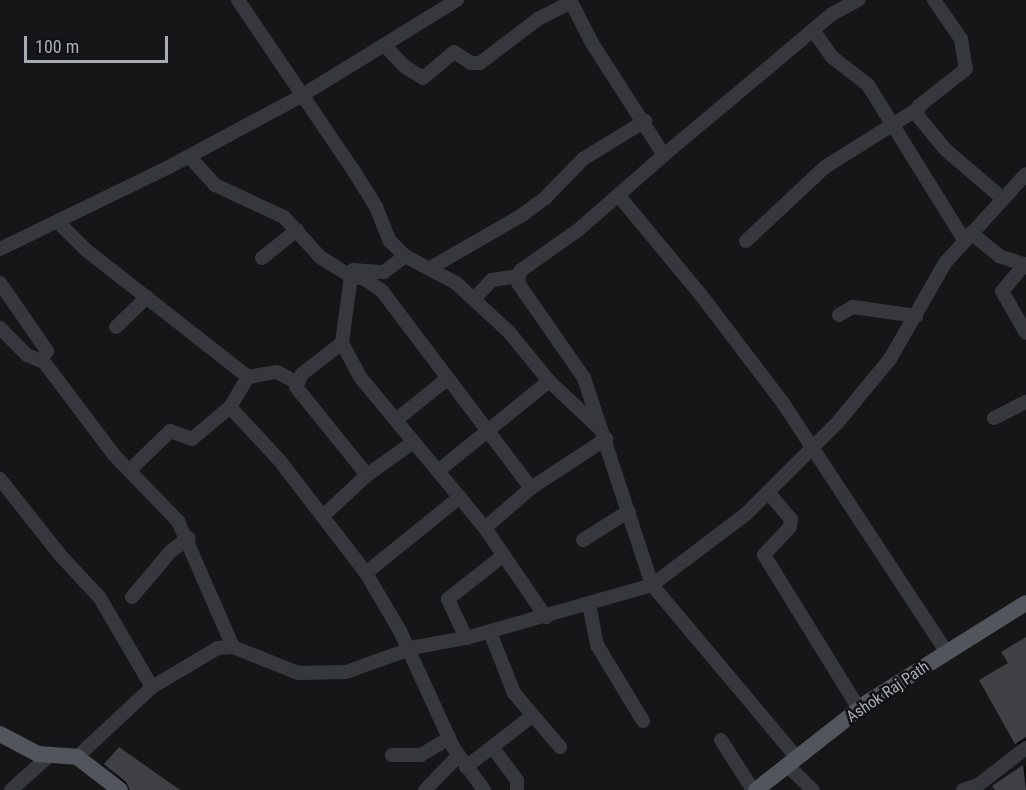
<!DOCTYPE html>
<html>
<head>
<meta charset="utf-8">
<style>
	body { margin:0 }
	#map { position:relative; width:1026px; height:790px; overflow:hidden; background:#161618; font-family:"Roboto Condensed",sans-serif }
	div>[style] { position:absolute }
	.shadow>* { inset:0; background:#0007 }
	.building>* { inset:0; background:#404145 }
	.minor>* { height:14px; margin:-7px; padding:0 7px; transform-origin:7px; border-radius:7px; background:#37383d }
	.major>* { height:16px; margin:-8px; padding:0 8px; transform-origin:8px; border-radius:8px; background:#53555c }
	span { translate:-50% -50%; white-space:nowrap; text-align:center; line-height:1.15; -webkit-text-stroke:5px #111113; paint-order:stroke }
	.street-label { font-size:16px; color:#a8adb8 }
	.scale { position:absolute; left:24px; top:36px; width:144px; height:27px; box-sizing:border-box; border:3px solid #a8adb8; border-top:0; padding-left:8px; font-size:18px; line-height:21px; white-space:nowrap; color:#a8adb8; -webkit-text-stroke:4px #111113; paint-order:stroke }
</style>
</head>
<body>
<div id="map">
	<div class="shadow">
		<div style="clip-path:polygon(1026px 641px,1026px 749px,1022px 752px,981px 681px,1010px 664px)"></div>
		<div style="clip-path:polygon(106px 765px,178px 790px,131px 790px)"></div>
		<div style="clip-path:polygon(1026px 766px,1026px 790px,996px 790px,994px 786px)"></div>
	</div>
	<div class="building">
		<div style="clip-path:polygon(1026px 637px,1026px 737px,1015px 744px,979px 680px,1008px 663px,1001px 652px)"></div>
		<div style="clip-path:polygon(119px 747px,180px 790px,130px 790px,126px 782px,104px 764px)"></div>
		<div style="clip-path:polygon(1023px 765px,1026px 790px,995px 790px,992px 786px)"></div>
	</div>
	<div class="minor">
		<div style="left:238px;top:0;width:209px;rotate:55.9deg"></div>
		<div style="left:355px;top:173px;width:40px;rotate:58deg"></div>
		<div style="left:376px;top:207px;width:37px;rotate:68deg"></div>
		<div style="left:390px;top:241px;width:21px;rotate:45deg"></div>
		<div style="left:405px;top:256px;width:58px;rotate:27.9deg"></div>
		<div style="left:456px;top:283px;width:72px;rotate:42.8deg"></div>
		<div style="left:509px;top:332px;width:63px;rotate:50.8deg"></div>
		<div style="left:570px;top:0;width:48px;rotate:62.9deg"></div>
		<div style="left:592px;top:43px;width:133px;rotate:57.3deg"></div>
		<div style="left:664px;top:155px;width:114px;rotate:138.9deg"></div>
		<div style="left:578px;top:230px;width:71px;rotate:144.7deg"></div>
		<div style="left:520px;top:271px;width:12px;rotate:99deg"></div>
		<div style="left:518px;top:283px;width:116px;rotate:55.2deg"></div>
		<div style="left:584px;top:378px;width:218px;rotate:71.8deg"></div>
		<div style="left:652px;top:585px;width:226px;rotate:50deg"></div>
		<div style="left:934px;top:0;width:47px;rotate:55.3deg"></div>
		<div style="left:961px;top:39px;width:30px;rotate:81deg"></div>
		<div style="left:966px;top:69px;width:60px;rotate:141.8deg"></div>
		<div style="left:919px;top:106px;width:9px;rotate:103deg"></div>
		<div style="left:917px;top:115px;width:45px;rotate:50.4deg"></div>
		<div style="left:946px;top:150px;width:74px;rotate:40.6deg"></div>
		<div style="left:813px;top:30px;width:33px;rotate:55deg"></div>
		<div style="left:832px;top:57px;width:46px;rotate:37.9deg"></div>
		<div style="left:868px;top:85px;width:182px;rotate:58.2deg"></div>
		<div style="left:384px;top:45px;width:30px;rotate:46deg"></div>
		<div style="left:405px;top:67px;width:21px;rotate:31deg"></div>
		<div style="left:423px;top:78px;width:40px;rotate:-40deg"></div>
		<div style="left:454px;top:52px;width:20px;rotate:33deg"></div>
		<div style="left:471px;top:63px;width:9px"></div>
		<div style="left:480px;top:63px;width:73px;rotate:-37.2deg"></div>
		<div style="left:538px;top:19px;width:37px;rotate:-27deg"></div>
		<div style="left:664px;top:155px;width:219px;rotate:-40deg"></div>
		<div style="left:832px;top:14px;width:30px;rotate:-28deg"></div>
		<div style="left:189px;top:156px;width:39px;rotate:48deg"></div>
		<div style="left:215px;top:185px;width:76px;rotate:24.9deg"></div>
		<div style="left:284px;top:217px;width:54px;rotate:48deg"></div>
		<div style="left:320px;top:257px;width:36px;rotate:32deg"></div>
		<div style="left:619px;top:196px;width:129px;rotate:50.4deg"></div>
		<div style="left:701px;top:295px;width:136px;rotate:52.8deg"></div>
		<div style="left:783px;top:403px;width:299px;rotate:56.7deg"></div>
		<div style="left:59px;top:223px;width:38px;rotate:45deg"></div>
		<div style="left:86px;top:250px;width:206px;rotate:38.1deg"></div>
		<div style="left:248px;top:377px;width:35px;rotate:121deg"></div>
		<div style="left:230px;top:407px;width:74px;rotate:47.2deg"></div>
		<div style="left:280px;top:461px;width:141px;rotate:52.5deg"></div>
		<div style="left:366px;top:573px;width:67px;rotate:59.6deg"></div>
		<div style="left:400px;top:631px;width:128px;rotate:65.4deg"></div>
		<div style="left:453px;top:747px;width:53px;rotate:54.2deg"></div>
		<div style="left:971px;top:233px;width:36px;rotate:39deg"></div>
		<div style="left:999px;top:256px;width:28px;rotate:18deg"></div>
		<div style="left:746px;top:241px;width:108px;rotate:-43.1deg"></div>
		<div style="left:825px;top:167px;width:107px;rotate:-32.1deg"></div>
		<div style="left:0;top:249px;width:186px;rotate:-25.9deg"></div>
		<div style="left:167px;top:168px;width:152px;rotate:-28.2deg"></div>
		<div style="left:301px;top:96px;width:183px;rotate:-31.6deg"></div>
		<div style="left:262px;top:258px;width:45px;rotate:-38.7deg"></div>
		<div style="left:1025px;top:264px;width:35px;rotate:130deg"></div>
		<div style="left:1002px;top:291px;width:48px;rotate:60.3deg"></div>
		<div style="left:432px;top:267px;width:104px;rotate:-30deg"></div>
		<div style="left:522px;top:215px;width:29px;rotate:-36deg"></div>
		<div style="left:545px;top:198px;width:54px;rotate:-45.7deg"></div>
		<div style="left:583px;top:159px;width:73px;rotate:-31.5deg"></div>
		<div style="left:353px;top:270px;width:31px;rotate:4deg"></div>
		<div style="left:384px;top:272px;width:26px;rotate:-37deg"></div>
		<div style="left:0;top:283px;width:83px;rotate:55.3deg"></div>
		<div style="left:474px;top:299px;width:26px;rotate:-47deg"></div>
		<div style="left:492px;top:280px;width:25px;rotate:-9deg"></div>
		<div style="left:839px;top:315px;width:16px;rotate:-30deg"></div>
		<div style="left:853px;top:307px;width:64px;rotate:8.1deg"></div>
		<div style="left:116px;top:327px;width:43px;rotate:-44.1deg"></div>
		<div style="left:0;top:328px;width:38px;rotate:45deg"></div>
		<div style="left:27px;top:355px;width:18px;rotate:22deg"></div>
		<div style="left:44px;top:362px;width:116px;rotate:53deg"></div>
		<div style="left:114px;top:455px;width:92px;rotate:45.9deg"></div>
		<div style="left:178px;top:521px;width:137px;rotate:66.4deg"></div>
		<div style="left:342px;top:343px;width:51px;rotate:142.2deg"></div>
		<div style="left:302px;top:374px;width:14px;rotate:115deg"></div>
		<div style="left:296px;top:387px;width:113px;rotate:51.1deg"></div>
		<div style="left:248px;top:377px;width:29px;rotate:-10deg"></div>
		<div style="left:277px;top:372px;width:21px;rotate:28deg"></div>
		<div style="left:994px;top:418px;width:36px;rotate:-27deg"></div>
		<div style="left:396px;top:420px;width:65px;rotate:-38.8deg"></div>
		<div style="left:130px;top:470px;width:56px;rotate:-44.3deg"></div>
		<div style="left:170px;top:431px;width:23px;rotate:20deg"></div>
		<div style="left:192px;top:439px;width:50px;rotate:-40.1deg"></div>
		<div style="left:438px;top:471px;width:143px;rotate:-39deg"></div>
		<div style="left:549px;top:381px;width:71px;rotate:43.3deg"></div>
		<div style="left:0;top:479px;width:98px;rotate:51.6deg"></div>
		<div style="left:61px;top:556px;width:57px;rotate:47.1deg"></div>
		<div style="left:100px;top:598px;width:103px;rotate:59.7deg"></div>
		<div style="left:531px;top:488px;width:90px;rotate:-33.2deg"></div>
		<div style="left:768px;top:492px;width:35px;rotate:50deg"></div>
		<div style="left:791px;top:519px;width:8px;rotate:97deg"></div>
		<div style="left:790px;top:527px;width:38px;rotate:133deg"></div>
		<div style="left:764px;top:555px;width:181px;rotate:58.3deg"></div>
		<div style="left:323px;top:516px;width:60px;rotate:-43deg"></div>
		<div style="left:367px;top:475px;width:55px;rotate:-35.4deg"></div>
		<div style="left:485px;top:528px;width:61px;rotate:-41deg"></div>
		<div style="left:531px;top:488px;width:247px;rotate:-127.1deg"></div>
		<div style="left:382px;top:291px;width:21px;rotate:-145deg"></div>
		<div style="left:365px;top:279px;width:14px;rotate:-168deg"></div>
		<div style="left:351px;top:276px;width:68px;rotate:97.7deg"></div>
		<div style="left:342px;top:343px;width:38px;rotate:62deg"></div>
		<div style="left:360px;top:377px;width:196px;rotate:50.4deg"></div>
		<div style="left:485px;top:528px;width:108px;rotate:55.6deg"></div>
		<div style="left:583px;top:540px;width:54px;rotate:-32.2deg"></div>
		<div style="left:366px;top:573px;width:121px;rotate:-39deg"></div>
		<div style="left:132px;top:597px;width:60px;rotate:-49.7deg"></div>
		<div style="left:171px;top:551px;width:22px;rotate:-36deg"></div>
		<div style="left:589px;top:604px;width:42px;rotate:79deg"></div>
		<div style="left:597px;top:645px;width:89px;rotate:58.8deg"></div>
		<div style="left:490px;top:632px;width:66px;rotate:68.5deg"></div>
		<div style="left:514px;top:693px;width:71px;rotate:49.6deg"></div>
		<div style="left:466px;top:638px;width:43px;rotate:-114.8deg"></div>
		<div style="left:448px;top:599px;width:71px;rotate:-38.2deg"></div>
		<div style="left:721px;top:740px;width:59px;rotate:57.4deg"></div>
		<div style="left:492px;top:747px;width:41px;rotate:52.9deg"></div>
		<div style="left:517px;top:780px;width:10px;rotate:90deg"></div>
		<div style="left:392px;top:755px;width:29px"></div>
		<div style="left:421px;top:755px;width:33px;rotate:-31deg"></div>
		<div style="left:77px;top:757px;width:103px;rotate:-43deg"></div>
		<div style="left:152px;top:687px;width:77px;rotate:-30.6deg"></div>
		<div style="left:218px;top:648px;width:15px;rotate:-4deg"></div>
		<div style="left:233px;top:647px;width:70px;rotate:21.8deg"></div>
		<div style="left:298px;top:673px;width:48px;rotate:-1.2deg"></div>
		<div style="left:346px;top:672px;width:74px;rotate:-19.7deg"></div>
		<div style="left:416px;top:647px;width:51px;rotate:-10.2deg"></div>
		<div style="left:466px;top:638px;width:193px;rotate:-15.9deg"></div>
		<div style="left:652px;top:585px;width:118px;rotate:-37.1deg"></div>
		<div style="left:746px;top:514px;width:130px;rotate:-45deg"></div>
		<div style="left:838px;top:422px;width:82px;rotate:-50.5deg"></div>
		<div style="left:890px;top:359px;width:111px;rotate:-60.2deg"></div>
		<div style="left:945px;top:263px;width:120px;rotate:-47.7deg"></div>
		<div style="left:466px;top:767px;width:83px;rotate:-37.7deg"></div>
		<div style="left:789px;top:767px;width:33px;rotate:44deg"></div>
		<div style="left:11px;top:790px;width:54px;rotate:-42deg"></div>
		<div style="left:425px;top:790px;width:47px;rotate:-45.9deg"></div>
		<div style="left:963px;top:790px;width:16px;rotate:-18deg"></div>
		<div style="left:978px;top:785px;width:61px;rotate:-37.6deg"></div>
	</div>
	<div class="major">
		<div style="left:0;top:734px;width:43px;rotate:27.8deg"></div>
		<div style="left:38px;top:754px;width:39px;rotate:4deg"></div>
		<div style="left:77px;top:757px;width:54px;rotate:37.5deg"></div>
		<div style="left:756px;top:790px;width:142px;rotate:-38.2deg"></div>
		<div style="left:868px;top:702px;width:186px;rotate:-32.1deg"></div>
	</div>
	<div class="street-label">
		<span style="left:888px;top:692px;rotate:-34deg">Ashok Raj Path</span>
	</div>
	<div class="scale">100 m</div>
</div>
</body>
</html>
